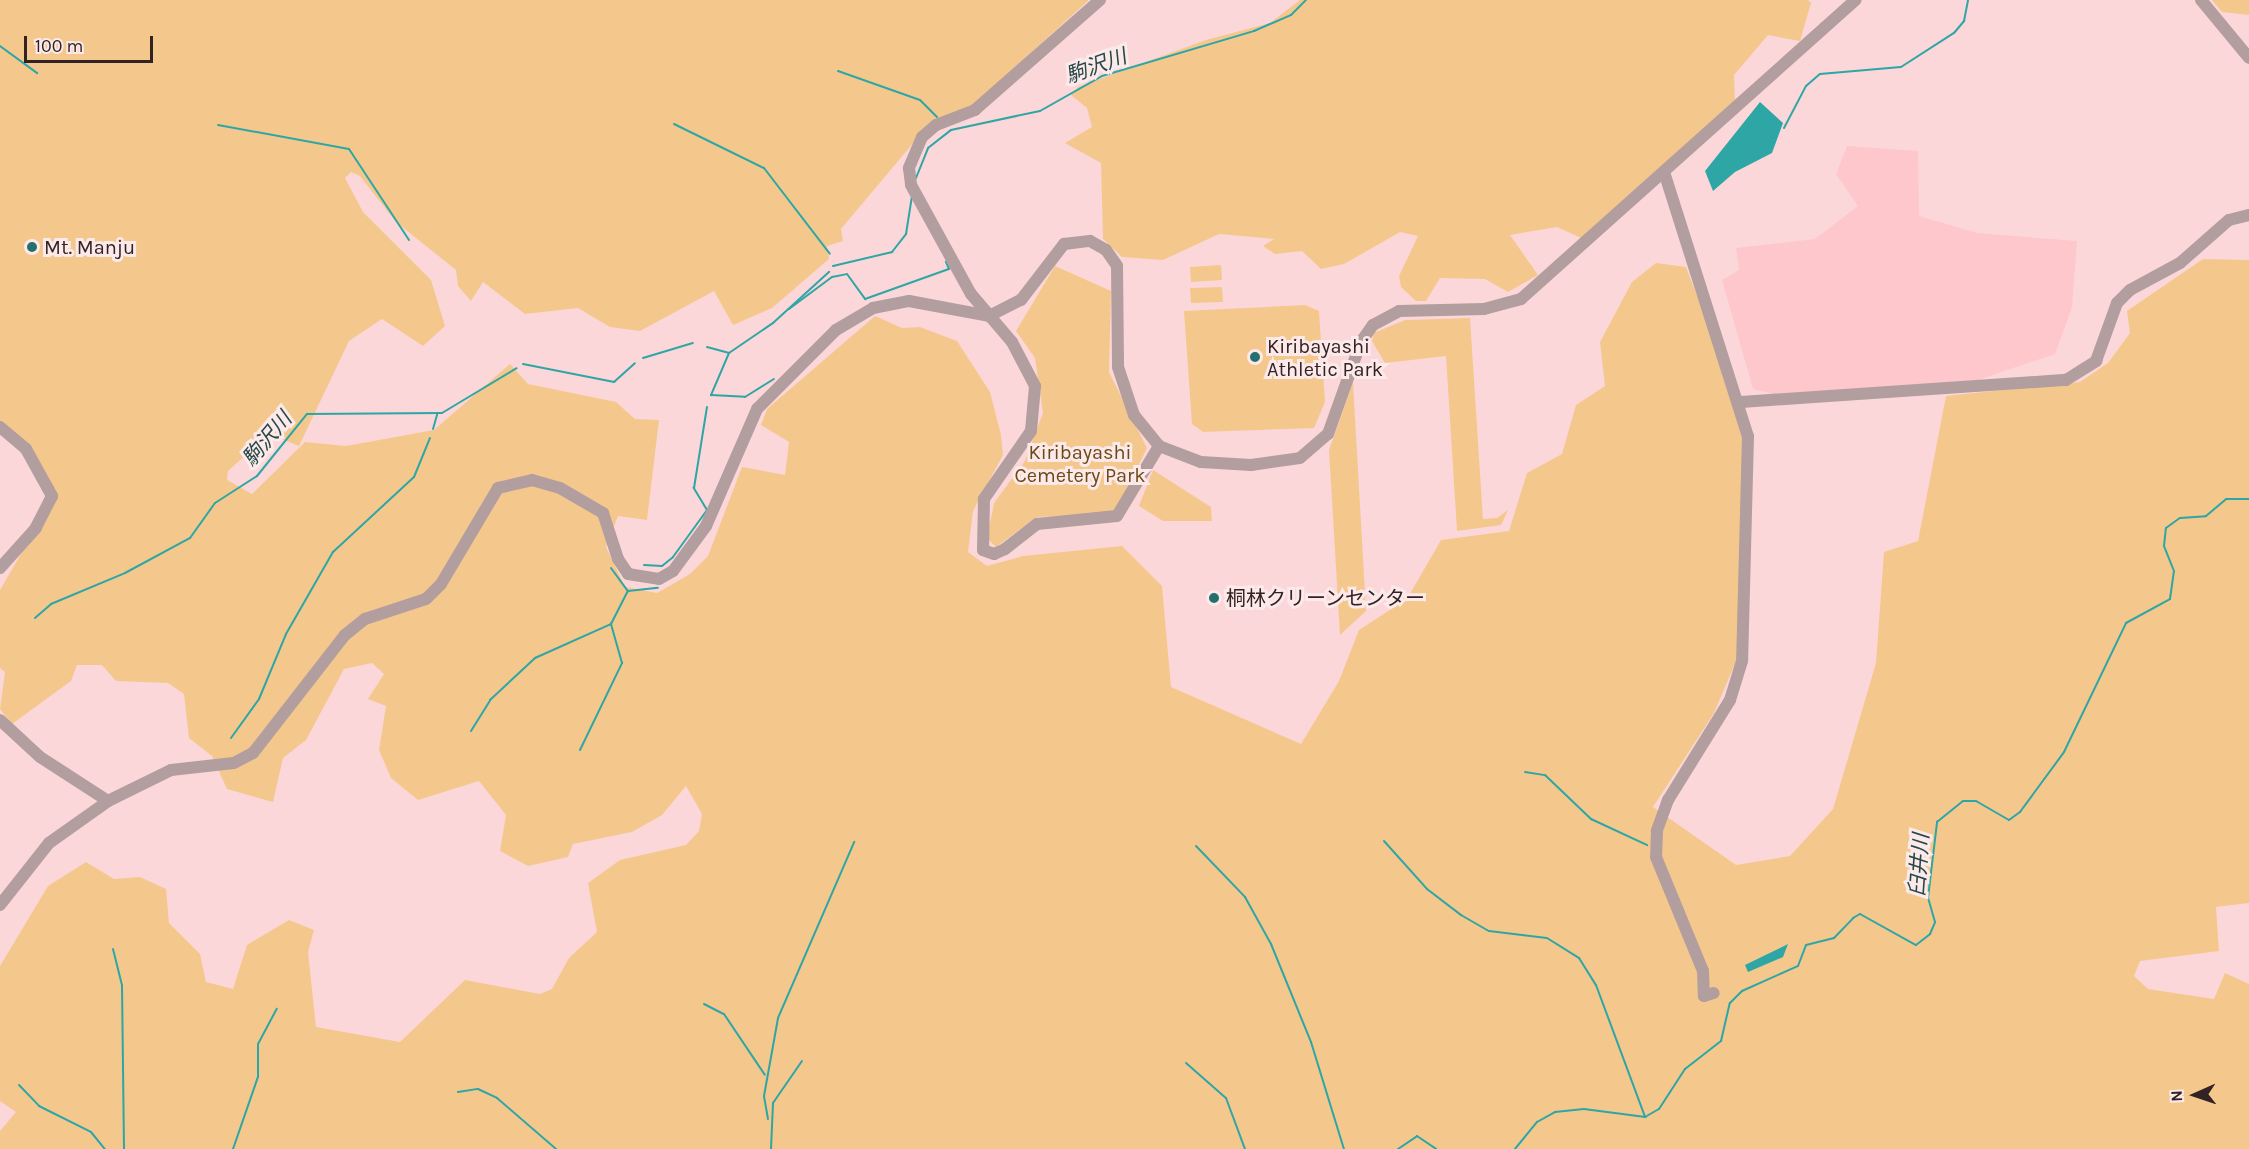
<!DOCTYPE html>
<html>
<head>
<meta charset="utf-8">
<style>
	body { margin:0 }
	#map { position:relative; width:2249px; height:1149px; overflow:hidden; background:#fcd7d9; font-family:Karla,"Noto Sans JP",sans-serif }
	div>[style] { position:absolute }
	.built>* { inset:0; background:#fec7cb }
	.green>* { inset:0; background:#f4c88d }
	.water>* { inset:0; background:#2ea6a5 }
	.stream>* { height:2px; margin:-1px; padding:0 1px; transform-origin:1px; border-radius:1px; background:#2ea6a5 }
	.minor>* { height:12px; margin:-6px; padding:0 6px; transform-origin:6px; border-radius:6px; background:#b29e9f }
	.dots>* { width:16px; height:16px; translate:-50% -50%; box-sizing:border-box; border:3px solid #fce9ea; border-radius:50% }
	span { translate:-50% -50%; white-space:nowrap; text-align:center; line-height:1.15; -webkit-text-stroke:6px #fce9ea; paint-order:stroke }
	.poi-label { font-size:20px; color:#332223 }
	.left { translate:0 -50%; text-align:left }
	.park-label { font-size:20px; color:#6c4a17 }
	.water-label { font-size:21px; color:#254746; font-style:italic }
	.north { position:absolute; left:2165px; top:1065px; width:60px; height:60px; -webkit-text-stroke:4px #fce9ea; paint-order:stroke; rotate:267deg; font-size:16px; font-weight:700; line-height:24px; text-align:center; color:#332223 }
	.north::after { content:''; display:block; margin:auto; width:21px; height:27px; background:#332223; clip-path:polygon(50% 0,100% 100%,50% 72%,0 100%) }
	.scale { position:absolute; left:24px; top:36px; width:129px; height:27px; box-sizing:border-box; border:3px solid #332223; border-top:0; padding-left:8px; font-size:18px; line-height:21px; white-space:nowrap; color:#332223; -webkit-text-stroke:4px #fce9ea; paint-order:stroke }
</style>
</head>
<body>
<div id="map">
	<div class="built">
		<div style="clip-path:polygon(1847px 146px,1918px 151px,1919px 216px,1977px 233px,2077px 241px,2072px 307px,2055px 354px,1966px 384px,1790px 398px,1753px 389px,1722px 280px,1739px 270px,1736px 248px,1815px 239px,1858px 206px,1836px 174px)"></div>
	</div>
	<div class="green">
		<div style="clip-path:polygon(0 0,1089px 0,972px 106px,930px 123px,841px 229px,843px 241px,827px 246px,829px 259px,772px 308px,733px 325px,714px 291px,640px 331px,610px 327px,578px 308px,525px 314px,483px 282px,471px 301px,458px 286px,456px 270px,396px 222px,360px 176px,351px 172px,345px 178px,363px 212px,431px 280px,445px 326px,423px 346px,382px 319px,349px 341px,299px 446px,269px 434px,228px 471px,227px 480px,252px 494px,305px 442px,346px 446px,434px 430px,510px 364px,528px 384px,616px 402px,635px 419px,659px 420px,647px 520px,618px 516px,606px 547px,625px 587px,657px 593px,690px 574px,708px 556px,742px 467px,785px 475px,789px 442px,761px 425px,767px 409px,875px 316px,902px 328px,920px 327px,957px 341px,990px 392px,1001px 435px,1003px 455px,973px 511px,968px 552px,987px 566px,1023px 556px,1122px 546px,1162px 586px,1171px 687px,1301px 744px,1339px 681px,1359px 630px,1407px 599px,1441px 540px,1509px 531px,1527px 473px,1562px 454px,1576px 405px,1605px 386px,1600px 342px,1632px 282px,1656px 263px,1686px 267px,1737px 400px,1743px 443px,1740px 652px,1714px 713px,1653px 807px,1736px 865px,1790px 856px,1833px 809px,1876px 663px,1884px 552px,1918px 541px,1946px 396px,2080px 382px,2108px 363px,2130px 333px,2127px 311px,2203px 259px,2249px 260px,2249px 903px,2216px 907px,2219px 951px,2140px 961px,2134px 976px,2148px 989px,2214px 999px,2225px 973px,2249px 984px,2249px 1149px,0 1149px,0 1131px,16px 1112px,0 1101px,0 966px,48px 886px,86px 862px,114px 879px,140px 877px,166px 889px,169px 923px,200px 954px,206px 982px,233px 989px,247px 945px,289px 920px,314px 930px,308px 952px,316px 1027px,400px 1042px,465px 980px,540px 994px,552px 989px,569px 958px,597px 932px,588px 883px,620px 860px,686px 845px,699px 831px,702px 814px,686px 786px,662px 815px,632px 832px,573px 844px,568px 857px,528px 866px,500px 851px,506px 815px,479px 781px,418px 800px,391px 778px,379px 750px,386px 706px,368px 699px,384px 674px,372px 663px,344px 669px,306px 740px,283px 758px,273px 802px,227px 789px,212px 756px,189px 738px,184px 694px,168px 683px,116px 681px,102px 665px,77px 665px,71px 681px,12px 724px,0 709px,5px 672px,0 668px,0 590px,36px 528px,49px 485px,0 427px)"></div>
		<div style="clip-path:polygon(1300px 0,1808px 0,1811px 3px,1800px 41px,1768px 35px,1734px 75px,1735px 101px,1581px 238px,1557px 227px,1510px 235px,1538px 275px,1508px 292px,1485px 279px,1440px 278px,1426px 301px,1416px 301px,1401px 287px,1399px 276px,1418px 236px,1400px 232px,1344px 264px,1321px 269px,1302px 251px,1275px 254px,1263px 246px,1274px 239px,1231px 235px,1219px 234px,1163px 260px,1122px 257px,1103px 239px,1101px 163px,1065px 143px,1092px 127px,1087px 108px,1071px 95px,1078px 87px,1206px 40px,1270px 23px)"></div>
		<div style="clip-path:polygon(2212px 0,2249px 0,2249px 15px,2222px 12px)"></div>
		<div style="clip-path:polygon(1221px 265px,1222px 280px,1191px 282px,1190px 267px)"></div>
		<div style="clip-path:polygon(1055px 266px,1111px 291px,1109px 372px,1147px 448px,1118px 508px,1109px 514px,1037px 517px,996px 547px,987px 538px,994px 503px,1025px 461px,1043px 413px,1035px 358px,1016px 331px)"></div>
		<div style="clip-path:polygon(1222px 287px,1223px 302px,1191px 303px,1190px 288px)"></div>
		<div style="clip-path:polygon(1305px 305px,1319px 311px,1325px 402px,1314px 428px,1203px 432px,1192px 424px,1184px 311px)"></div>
		<div style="clip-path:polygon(1470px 318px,1483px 519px,1497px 518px,1508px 510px,1501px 525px,1457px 531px,1446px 356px,1385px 363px,1372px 341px,1374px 333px,1405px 320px)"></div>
		<div style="clip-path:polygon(1353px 382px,1366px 611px,1340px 635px,1329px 450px)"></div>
		<div style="clip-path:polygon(1153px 470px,1211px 507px,1212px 521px,1163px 521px,1139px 506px)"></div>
	</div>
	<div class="water">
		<div style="clip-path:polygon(1760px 102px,1783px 123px,1772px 153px,1735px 172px,1713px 191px,1705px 171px)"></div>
		<div style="clip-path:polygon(1788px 944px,1783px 957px,1748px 972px,1745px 965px)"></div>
	</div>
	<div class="stream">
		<div style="left:0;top:46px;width:46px;rotate:36.1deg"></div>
		<div style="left:838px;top:71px;width:87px;rotate:19.5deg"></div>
		<div style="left:920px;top:100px;width:24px;rotate:45deg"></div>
		<div style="left:674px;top:124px;width:100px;rotate:26.1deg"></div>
		<div style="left:764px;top:168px;width:108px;rotate:52.5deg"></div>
		<div style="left:218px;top:125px;width:133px;rotate:10.4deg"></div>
		<div style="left:349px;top:149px;width:109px;rotate:56.6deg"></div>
		<div style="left:1784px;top:128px;width:47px;rotate:-62.4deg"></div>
		<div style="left:1806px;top:86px;width:18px;rotate:-41deg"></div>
		<div style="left:1820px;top:74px;width:81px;rotate:-4.9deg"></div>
		<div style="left:1901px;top:67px;width:63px;rotate:-32.7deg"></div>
		<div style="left:1954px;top:33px;width:16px;rotate:-50deg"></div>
		<div style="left:1964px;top:21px;width:21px;rotate:-79deg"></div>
		<div style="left:916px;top:178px;width:32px;rotate:-68deg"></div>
		<div style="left:928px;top:148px;width:29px;rotate:-38deg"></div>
		<div style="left:951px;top:130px;width:91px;rotate:-12.1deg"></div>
		<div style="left:1040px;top:111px;width:71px;rotate:-29.4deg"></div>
		<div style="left:1102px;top:76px;width:159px;rotate:-16.5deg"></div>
		<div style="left:1254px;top:31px;width:40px;rotate:-23.4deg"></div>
		<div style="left:1291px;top:15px;width:21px;rotate:-45deg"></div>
		<div style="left:833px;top:266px;width:61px;rotate:-13.3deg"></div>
		<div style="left:892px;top:252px;width:23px;rotate:-52deg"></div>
		<div style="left:906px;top:234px;width:37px;rotate:-81deg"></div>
		<div style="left:789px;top:309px;width:54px;rotate:-36.7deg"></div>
		<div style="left:832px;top:277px;width:15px;rotate:-11deg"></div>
		<div style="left:847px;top:274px;width:31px;rotate:54deg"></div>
		<div style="left:865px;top:299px;width:89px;rotate:-19.7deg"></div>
		<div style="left:949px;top:269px;width:8px;rotate:-113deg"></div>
		<div style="left:707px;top:347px;width:23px;rotate:15deg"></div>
		<div style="left:729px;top:353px;width:53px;rotate:-34.3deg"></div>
		<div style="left:773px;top:323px;width:76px;rotate:-42.3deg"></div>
		<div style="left:729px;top:353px;width:46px;rotate:113.2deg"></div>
		<div style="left:711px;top:395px;width:34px;rotate:3deg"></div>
		<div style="left:745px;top:397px;width:34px;rotate:-32deg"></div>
		<div style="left:643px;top:358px;width:52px;rotate:-16.7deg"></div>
		<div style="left:523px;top:364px;width:93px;rotate:11.2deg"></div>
		<div style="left:614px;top:382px;width:28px;rotate:-42deg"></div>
		<div style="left:433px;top:429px;width:15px;rotate:-74deg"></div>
		<div style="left:644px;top:565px;width:18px;rotate:3deg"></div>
		<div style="left:662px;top:566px;width:14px;rotate:-39deg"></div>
		<div style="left:673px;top:557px;width:58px;rotate:-54.1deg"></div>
		<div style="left:707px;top:510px;width:26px;rotate:-121deg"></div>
		<div style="left:694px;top:488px;width:82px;rotate:-80.9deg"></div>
		<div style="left:611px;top:568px;width:29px;rotate:54deg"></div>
		<div style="left:628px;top:591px;width:30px;rotate:-6deg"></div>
		<div style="left:35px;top:618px;width:21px;rotate:-41deg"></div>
		<div style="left:51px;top:604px;width:80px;rotate:-22.7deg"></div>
		<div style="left:125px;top:573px;width:74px;rotate:-28.3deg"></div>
		<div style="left:190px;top:538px;width:43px;rotate:-54.5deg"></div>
		<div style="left:215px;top:503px;width:50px;rotate:-32.7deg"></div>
		<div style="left:257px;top:476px;width:80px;rotate:-51.1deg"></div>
		<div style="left:307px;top:414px;width:135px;rotate:-0.4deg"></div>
		<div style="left:442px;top:413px;width:87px;rotate:-31deg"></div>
		<div style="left:471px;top:731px;width:36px;rotate:-58deg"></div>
		<div style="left:490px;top:700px;width:62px;rotate:-43deg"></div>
		<div style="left:535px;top:658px;width:83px;rotate:-24.1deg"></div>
		<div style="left:611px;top:624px;width:37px;rotate:-63deg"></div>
		<div style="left:231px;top:738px;width:48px;rotate:-54.3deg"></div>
		<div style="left:259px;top:699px;width:70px;rotate:-67.4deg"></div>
		<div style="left:286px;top:634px;width:95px;rotate:-60.2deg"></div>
		<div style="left:333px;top:552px;width:110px;rotate:-42.8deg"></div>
		<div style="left:414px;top:477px;width:42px;rotate:-67.7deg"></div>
		<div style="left:580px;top:750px;width:97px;rotate:-64.2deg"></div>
		<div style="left:622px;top:663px;width:41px;rotate:-105.8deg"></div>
		<div style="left:1525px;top:772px;width:20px;rotate:9deg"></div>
		<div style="left:1545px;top:775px;width:64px;rotate:43.7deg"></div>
		<div style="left:1591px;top:819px;width:62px;rotate:24.9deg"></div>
		<div style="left:1384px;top:841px;width:64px;rotate:48.1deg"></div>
		<div style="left:1427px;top:889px;width:43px;rotate:37.4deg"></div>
		<div style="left:1461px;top:915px;width:32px;rotate:30deg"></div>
		<div style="left:1489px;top:931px;width:58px;rotate:6.9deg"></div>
		<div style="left:1547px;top:938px;width:38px;rotate:32deg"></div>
		<div style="left:1579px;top:958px;width:32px;rotate:58deg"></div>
		<div style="left:1596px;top:985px;width:141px;rotate:69.6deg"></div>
		<div style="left:1196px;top:846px;width:71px;rotate:46.1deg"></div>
		<div style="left:1245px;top:897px;width:54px;rotate:61deg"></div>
		<div style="left:1271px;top:944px;width:106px;rotate:67.8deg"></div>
		<div style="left:1311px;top:1042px;width:112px;rotate:72.9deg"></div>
		<div style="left:113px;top:949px;width:37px;rotate:76deg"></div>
		<div style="left:122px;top:985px;width:164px;rotate:89.3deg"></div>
		<div style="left:704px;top:1004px;width:22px;rotate:27deg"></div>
		<div style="left:724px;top:1014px;width:73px;rotate:56.1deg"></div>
		<div style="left:1186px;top:1063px;width:53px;rotate:41.2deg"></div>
		<div style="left:1226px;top:1098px;width:54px;rotate:69.6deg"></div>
		<div style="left:19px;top:1085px;width:29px;rotate:46deg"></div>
		<div style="left:39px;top:1106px;width:58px;rotate:26.6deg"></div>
		<div style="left:91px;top:1132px;width:22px;rotate:51deg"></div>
		<div style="left:458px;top:1092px;width:20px;rotate:-9deg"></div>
		<div style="left:478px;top:1089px;width:21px;rotate:25deg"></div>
		<div style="left:497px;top:1098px;width:78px;rotate:40.8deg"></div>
		<div style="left:768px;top:1119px;width:23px;rotate:-100deg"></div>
		<div style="left:764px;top:1096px;width:79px;rotate:-79.8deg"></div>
		<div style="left:778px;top:1018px;width:192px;rotate:-66.6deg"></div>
		<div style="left:233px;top:1149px;width:76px;rotate:-70.9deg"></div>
		<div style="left:258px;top:1077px;width:33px;rotate:-90deg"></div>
		<div style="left:258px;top:1044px;width:40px;rotate:-62deg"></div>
		<div style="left:771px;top:1149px;width:46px;rotate:-87.5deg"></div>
		<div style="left:773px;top:1103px;width:51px;rotate:-55.4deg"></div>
		<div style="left:1398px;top:1149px;width:23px;rotate:-34deg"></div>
		<div style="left:1417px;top:1136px;width:23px;rotate:34deg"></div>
		<div style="left:1515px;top:1149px;width:35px;rotate:-51deg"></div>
		<div style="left:1537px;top:1122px;width:21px;rotate:-29deg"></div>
		<div style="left:1555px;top:1112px;width:29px;rotate:-6deg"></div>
		<div style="left:1584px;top:1109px;width:62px;rotate:7.5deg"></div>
		<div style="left:1645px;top:1117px;width:16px;rotate:-30deg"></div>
		<div style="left:1659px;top:1109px;width:48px;rotate:-57deg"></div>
		<div style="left:1685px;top:1069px;width:46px;rotate:-37.9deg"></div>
		<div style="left:1721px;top:1041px;width:39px;rotate:-77deg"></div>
		<div style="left:1730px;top:1003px;width:17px;rotate:-45deg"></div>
		<div style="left:1742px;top:991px;width:61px;rotate:-24.1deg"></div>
		<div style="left:1798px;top:966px;width:22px;rotate:-69deg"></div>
		<div style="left:1806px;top:945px;width:29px;rotate:-14deg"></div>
		<div style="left:1834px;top:938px;width:28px;rotate:-46deg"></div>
		<div style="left:1853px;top:918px;width:8px;rotate:-30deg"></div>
		<div style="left:1860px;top:914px;width:64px;rotate:29deg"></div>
		<div style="left:1916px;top:945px;width:18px;rotate:-38deg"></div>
		<div style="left:1930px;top:934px;width:13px;rotate:-67deg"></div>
		<div style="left:1935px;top:922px;width:25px;rotate:-106deg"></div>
		<div style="left:1928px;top:898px;width:77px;rotate:-83.2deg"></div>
		<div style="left:1937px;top:822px;width:33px;rotate:-39deg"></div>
		<div style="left:1963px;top:801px;width:13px"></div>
		<div style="left:1976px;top:801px;width:38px;rotate:30deg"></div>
		<div style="left:2009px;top:820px;width:14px;rotate:-36deg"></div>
		<div style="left:2020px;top:812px;width:74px;rotate:-53.7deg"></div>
		<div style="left:2064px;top:752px;width:143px;rotate:-64.3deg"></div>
		<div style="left:2126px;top:623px;width:50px;rotate:-28.6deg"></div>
		<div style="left:2170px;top:599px;width:28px;rotate:-82deg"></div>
		<div style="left:2174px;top:571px;width:27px;rotate:-112deg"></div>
		<div style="left:2164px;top:546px;width:18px;rotate:-84deg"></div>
		<div style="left:2166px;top:528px;width:17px;rotate:-36deg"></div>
		<div style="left:2180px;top:518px;width:26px;rotate:-4deg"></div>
		<div style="left:2206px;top:516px;width:26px;rotate:-40deg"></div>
		<div style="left:2226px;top:499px;width:23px"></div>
	</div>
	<div class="minor">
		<div style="left:1100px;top:0;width:167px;rotate:138.7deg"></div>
		<div style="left:975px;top:110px;width:42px;rotate:159deg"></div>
		<div style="left:936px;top:125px;width:18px;rotate:139deg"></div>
		<div style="left:922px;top:137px;width:34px;rotate:113deg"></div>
		<div style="left:909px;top:168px;width:17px;rotate:83deg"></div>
		<div style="left:911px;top:185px;width:124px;rotate:61.2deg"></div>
		<div style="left:971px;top:294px;width:63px;rotate:49.5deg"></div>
		<div style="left:1012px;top:342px;width:50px;rotate:62.4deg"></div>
		<div style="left:1035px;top:386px;width:45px;rotate:95.1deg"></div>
		<div style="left:1031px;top:431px;width:83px;rotate:124.7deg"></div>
		<div style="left:984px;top:499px;width:51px;rotate:91.1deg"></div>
		<div style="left:983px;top:550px;width:12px;rotate:20deg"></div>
		<div style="left:994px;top:554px;width:12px;rotate:-24deg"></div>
		<div style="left:1005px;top:549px;width:41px;rotate:-38deg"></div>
		<div style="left:1037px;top:524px;width:80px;rotate:-5.7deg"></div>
		<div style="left:1117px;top:516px;width:82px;rotate:-59deg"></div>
		<div style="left:2201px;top:0;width:75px;rotate:50.4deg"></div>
		<div style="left:1665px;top:175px;width:274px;rotate:72.4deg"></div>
		<div style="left:1748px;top:436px;width:225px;rotate:91.5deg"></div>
		<div style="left:1742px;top:661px;width:41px;rotate:107.1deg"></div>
		<div style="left:1730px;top:700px;width:118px;rotate:121.8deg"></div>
		<div style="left:1668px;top:800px;width:33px;rotate:110deg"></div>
		<div style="left:1657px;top:831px;width:26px;rotate:92deg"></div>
		<div style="left:1656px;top:857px;width:123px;rotate:67.6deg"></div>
		<div style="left:1703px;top:971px;width:25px;rotate:88deg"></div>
		<div style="left:1704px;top:996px;width:10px;rotate:-17deg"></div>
		<div style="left:1741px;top:402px;width:326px;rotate:-3.9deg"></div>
		<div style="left:2066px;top:380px;width:36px;rotate:-32deg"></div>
		<div style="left:2096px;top:361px;width:62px;rotate:-70.1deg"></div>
		<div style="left:2117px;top:303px;width:18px;rotate:-45deg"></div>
		<div style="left:2130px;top:290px;width:57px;rotate:-28.4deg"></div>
		<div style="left:2180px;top:263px;width:65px;rotate:-41.3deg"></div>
		<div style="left:2229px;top:220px;width:21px;rotate:-14deg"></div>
		<div style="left:0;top:427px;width:34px;rotate:40deg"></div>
		<div style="left:26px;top:449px;width:54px;rotate:61deg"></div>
		<div style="left:52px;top:496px;width:36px;rotate:117deg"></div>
		<div style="left:36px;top:528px;width:54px;rotate:132deg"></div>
		<div style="left:0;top:720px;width:54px;rotate:42.8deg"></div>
		<div style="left:40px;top:757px;width:81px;rotate:32.9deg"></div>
		<div style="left:0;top:905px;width:79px;rotate:-51.7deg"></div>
		<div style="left:49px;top:843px;width:72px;rotate:-35.4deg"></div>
		<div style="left:108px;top:801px;width:70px;rotate:-26.2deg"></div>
		<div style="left:171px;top:770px;width:63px;rotate:-6.3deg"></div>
		<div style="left:234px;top:763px;width:21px;rotate:-28deg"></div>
		<div style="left:253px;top:753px;width:150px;rotate:-52.1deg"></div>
		<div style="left:345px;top:635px;width:26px;rotate:-39deg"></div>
		<div style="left:365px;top:619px;width:64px;rotate:-18.2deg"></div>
		<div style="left:426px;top:599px;width:21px;rotate:-45deg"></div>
		<div style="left:441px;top:584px;width:112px;rotate:-59.3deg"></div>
		<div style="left:498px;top:488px;width:35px;rotate:-13deg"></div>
		<div style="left:532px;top:480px;width:29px;rotate:16deg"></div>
		<div style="left:560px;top:488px;width:50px;rotate:30.2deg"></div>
		<div style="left:603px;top:513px;width:48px;rotate:71.9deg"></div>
		<div style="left:618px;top:559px;width:18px;rotate:56deg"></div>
		<div style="left:628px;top:574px;width:31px;rotate:9deg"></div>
		<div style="left:659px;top:579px;width:16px;rotate:-30deg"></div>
		<div style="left:673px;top:571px;width:56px;rotate:-53.7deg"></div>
		<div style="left:706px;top:526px;width:128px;rotate:-66.4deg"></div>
		<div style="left:757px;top:409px;width:112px;rotate:-45deg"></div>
		<div style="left:836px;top:330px;width:43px;rotate:-30.7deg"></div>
		<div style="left:873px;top:308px;width:37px;rotate:-11deg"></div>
		<div style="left:909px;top:301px;width:81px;rotate:10.6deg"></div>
		<div style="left:989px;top:316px;width:36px;rotate:-27deg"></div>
		<div style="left:1021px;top:300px;width:71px;rotate:-52.5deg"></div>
		<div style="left:1064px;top:244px;width:26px;rotate:-7deg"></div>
		<div style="left:1090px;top:241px;width:18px;rotate:29deg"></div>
		<div style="left:1106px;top:250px;width:19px;rotate:55deg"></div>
		<div style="left:1117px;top:266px;width:101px;rotate:89.4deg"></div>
		<div style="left:1118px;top:367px;width:51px;rotate:71.6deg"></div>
		<div style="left:1134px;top:415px;width:40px;rotate:51deg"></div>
		<div style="left:1159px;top:446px;width:45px;rotate:20.9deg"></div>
		<div style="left:1201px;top:462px;width:50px;rotate:3.4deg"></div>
		<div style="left:1251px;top:465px;width:49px;rotate:-8.1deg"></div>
		<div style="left:1300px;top:458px;width:37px;rotate:-41deg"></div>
		<div style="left:1328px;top:434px;width:98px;rotate:-70.3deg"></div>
		<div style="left:1361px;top:342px;width:21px;rotate:-55deg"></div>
		<div style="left:1373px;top:325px;width:30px;rotate:-28deg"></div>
		<div style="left:1399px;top:311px;width:85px;rotate:-1.3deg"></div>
		<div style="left:1484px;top:309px;width:38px;rotate:-15deg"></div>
		<div style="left:1521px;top:299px;width:449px;rotate:-41.8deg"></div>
	</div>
	<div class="dots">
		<div style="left:32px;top:247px;background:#25706f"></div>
		<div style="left:1255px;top:357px;background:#25706f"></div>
		<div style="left:1214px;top:598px;background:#25706f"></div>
	</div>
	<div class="poi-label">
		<span class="left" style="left:44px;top:247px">Mt. Manju</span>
		<span class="left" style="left:1267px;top:358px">Kiribayashi<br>Athletic Park</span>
		<span class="left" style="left:1226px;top:598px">桐林クリーンセンター</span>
	</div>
	<div class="park-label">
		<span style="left:1080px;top:464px">Kiribayashi<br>Cemetery Park</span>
	</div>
	<div class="water-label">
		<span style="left:1096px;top:66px;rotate:-20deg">駒沢川</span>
		<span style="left:267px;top:439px;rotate:-50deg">駒沢川</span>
		<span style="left:1919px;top:865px;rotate:-86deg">臼井川</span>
	</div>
	<div class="north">N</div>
	<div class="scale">100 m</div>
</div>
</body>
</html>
